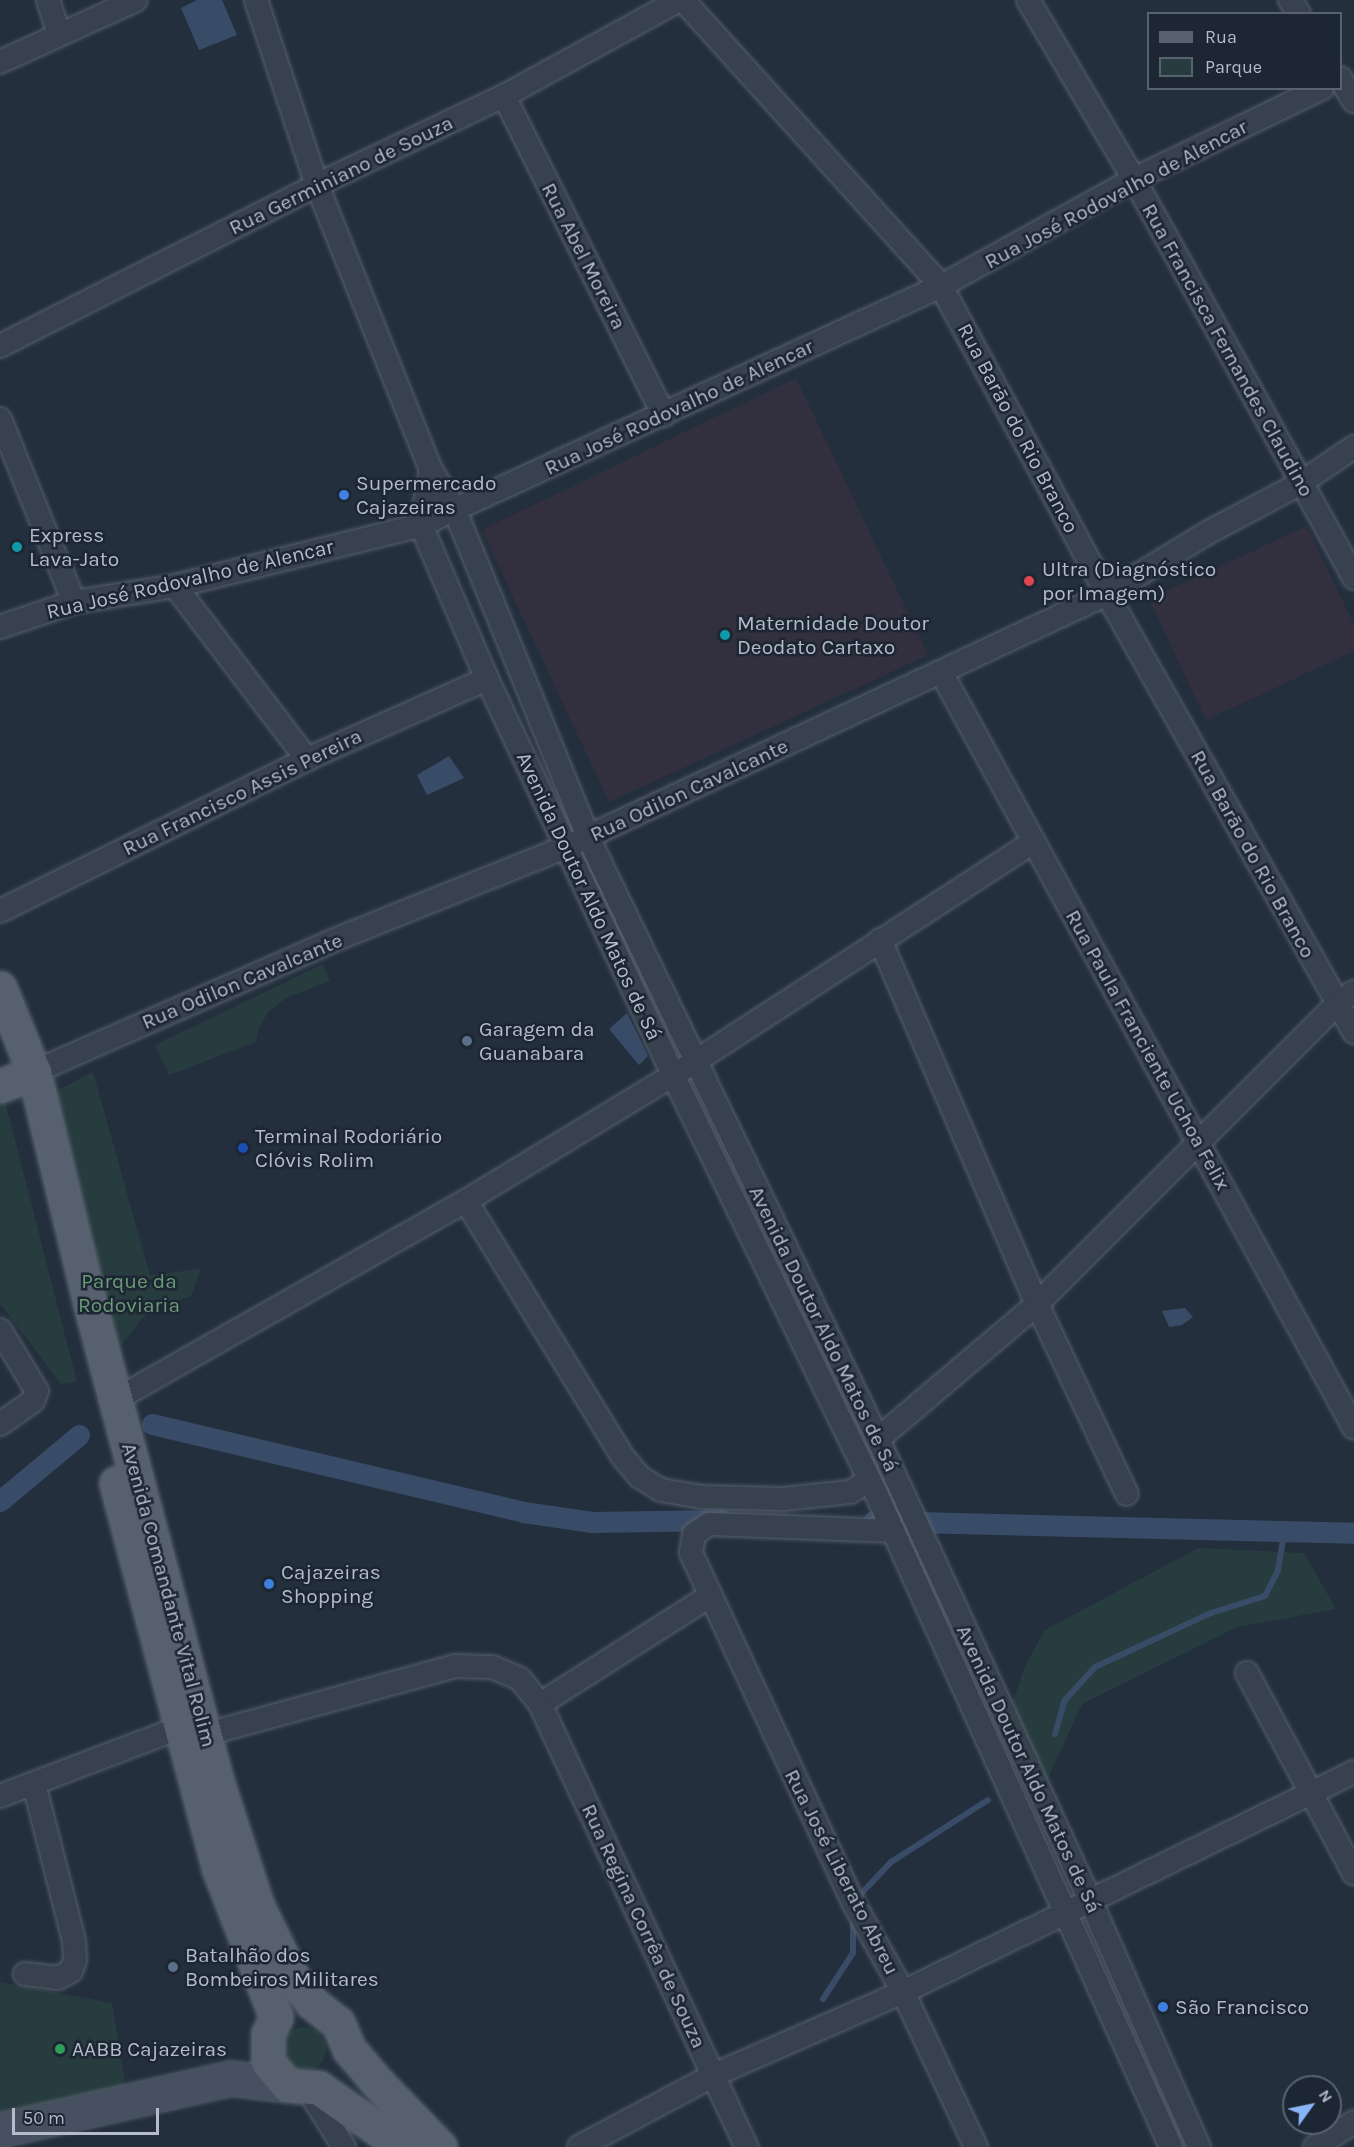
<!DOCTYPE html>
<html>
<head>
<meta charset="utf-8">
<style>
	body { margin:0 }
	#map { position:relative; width:1354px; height:2147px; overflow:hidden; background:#242f3e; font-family:Karla,sans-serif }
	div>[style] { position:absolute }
	.medical>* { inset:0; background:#32303f }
	.green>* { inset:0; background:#263c3f }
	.round { border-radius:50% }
	.water>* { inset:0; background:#394c67 }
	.stream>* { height:6px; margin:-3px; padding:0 3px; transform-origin:3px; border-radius:3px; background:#394c67 }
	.canal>* { height:21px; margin:-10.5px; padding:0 10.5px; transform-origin:10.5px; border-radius:10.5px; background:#394c67 }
	.roads { filter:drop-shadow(0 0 2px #565f6c) drop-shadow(0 0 2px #565f6c) }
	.street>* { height:22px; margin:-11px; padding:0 11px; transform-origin:11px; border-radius:11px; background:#38414e }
	.secondary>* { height:33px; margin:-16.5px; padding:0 16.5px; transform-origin:16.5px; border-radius:16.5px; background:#465061 }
	.primary>* { height:33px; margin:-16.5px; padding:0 16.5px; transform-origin:16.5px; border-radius:16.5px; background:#56606e }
	.dots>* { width:16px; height:16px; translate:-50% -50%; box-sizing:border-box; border:3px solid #1d2633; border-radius:50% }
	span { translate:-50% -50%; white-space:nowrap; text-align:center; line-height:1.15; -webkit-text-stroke:5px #1d2633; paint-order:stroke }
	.street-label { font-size:21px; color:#b4bcc9 }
	.poi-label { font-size:21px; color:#b4bcc9 }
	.left { translate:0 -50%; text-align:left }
	.park-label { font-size:21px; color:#6b9a76 }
	.legend { position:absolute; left:1147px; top:12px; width:195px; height:78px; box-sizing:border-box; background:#1d2633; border:2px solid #59626f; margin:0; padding:8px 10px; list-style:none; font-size:18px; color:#b4bcc9 }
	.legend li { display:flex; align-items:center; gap:12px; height:30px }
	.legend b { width:30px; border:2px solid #59626f }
	.north { position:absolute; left:1282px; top:2075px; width:60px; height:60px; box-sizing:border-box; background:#1d2633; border:2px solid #59626f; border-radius:50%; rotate:57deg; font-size:16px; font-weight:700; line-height:24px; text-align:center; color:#b4bcc9 }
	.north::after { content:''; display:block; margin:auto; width:21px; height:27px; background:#8ab4f8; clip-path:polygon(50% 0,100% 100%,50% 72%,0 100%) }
	.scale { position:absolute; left:12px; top:2108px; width:147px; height:27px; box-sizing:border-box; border:3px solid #b4bcc9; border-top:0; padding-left:8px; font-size:18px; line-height:21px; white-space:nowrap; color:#b4bcc9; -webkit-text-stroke:4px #1d2633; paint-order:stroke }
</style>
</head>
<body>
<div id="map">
	<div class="medical">
		<div style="clip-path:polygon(796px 378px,928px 655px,609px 802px,482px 530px)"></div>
		<div style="clip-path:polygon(1307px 526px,1354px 625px,1354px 651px,1206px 720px,1149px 599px)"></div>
	</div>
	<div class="green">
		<div style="clip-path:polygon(323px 964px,330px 981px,288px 997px,270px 1010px,259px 1027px,256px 1042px,169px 1075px,155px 1045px)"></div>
		<div style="clip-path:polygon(93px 1072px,150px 1275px,201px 1269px,191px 1296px,150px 1309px,115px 1353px,47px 1096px)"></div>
		<div style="clip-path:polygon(5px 1101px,77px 1382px,61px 1384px,0 1304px,0 1104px)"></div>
		<div style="clip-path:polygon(1198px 1548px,1304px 1553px,1336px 1609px,1237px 1627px,1082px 1704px,1040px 1796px,1013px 1701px,1025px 1666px,1045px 1630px)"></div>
		<div style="clip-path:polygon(0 1982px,112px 2003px,127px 2095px,0 2121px)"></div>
		<div class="round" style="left:282px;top:2027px;width:44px;height:44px"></div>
	</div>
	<div class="water">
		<div style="clip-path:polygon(197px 0,222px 0,237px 35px,199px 50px,181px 8px)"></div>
		<div style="clip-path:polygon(449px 756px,464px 778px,427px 795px,417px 775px)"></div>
		<div style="clip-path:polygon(627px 1013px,648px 1056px,639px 1065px,609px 1029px)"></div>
		<div style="clip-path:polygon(1185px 1308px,1193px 1317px,1182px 1325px,1169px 1327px,1162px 1311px)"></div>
	</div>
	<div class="stream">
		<div style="left:1055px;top:1734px;width:35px;rotate:-74deg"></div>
		<div style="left:1065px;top:1700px;width:45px;rotate:-47.7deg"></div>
		<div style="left:1095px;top:1667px;width:128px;rotate:-25deg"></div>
		<div style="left:1211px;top:1613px;width:57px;rotate:-17.5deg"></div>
		<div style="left:1265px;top:1596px;width:29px;rotate:-63deg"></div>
		<div style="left:1278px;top:1570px;width:43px;rotate:-80.5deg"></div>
		<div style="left:857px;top:1898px;width:50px;rotate:-46.6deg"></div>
		<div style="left:891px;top:1862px;width:115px;rotate:-32.6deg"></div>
		<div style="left:823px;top:1999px;width:55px;rotate:-56.9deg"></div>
		<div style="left:853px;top:1953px;width:35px;rotate:-90deg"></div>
	</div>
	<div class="canal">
		<div style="left:152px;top:1424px;width:381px;rotate:13.3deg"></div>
		<div style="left:523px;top:1512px;width:70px;rotate:8.2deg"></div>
		<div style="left:592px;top:1522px;width:130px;rotate:-0.9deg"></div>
		<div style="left:0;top:1501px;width:103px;rotate:-39.9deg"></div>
		<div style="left:873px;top:1521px;width:481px;rotate:1.4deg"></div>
	</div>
	<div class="roads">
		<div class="street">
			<div style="left:48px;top:0;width:35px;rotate:72deg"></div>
			<div style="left:256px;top:0;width:195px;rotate:71.8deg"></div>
			<div style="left:317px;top:185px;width:307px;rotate:68.2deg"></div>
			<div style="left:431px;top:470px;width:44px;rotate:58.8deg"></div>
			<div style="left:454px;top:508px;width:355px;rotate:67.8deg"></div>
			<div style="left:588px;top:837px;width:668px;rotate:64.28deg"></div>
			<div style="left:878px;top:1439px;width:507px;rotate:65.3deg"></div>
			<div style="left:1090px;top:1900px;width:270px;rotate:66.2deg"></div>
			<div style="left:683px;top:0;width:385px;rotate:47.9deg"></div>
			<div style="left:941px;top:286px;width:350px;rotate:61.7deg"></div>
			<div style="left:1107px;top:594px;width:503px;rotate:60.58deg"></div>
			<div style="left:1028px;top:0;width:208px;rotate:59.4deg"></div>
			<div style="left:1134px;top:179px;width:456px;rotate:61.1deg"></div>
			<div style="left:1290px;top:0;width:17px;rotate:57deg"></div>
			<div style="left:0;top:62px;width:149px;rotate:-24.5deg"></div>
			<div style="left:1340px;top:78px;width:27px;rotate:59deg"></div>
			<div style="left:504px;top:96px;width:357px;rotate:63.4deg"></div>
			<div style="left:0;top:346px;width:356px;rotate:-26.9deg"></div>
			<div style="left:317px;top:185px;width:207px;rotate:-25.5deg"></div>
			<div style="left:504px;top:96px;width:200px;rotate:-28.7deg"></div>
			<div style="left:0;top:419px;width:197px;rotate:68deg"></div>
			<div style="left:431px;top:470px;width:56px;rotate:100.3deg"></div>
			<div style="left:421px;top:525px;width:168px;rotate:66.8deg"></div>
			<div style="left:487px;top:679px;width:435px;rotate:64.8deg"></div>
			<div style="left:672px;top:1073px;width:467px;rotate:64.1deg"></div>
			<div style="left:876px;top:1493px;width:717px;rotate:65.72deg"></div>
			<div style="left:175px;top:586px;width:218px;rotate:52.7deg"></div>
			<div style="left:0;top:627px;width:78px;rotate:-18.7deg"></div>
			<div style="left:74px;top:602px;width:102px;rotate:-9deg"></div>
			<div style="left:175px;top:586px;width:253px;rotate:-13.9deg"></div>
			<div style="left:421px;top:525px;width:572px;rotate:-24.68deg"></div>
			<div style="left:941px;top:286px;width:221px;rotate:-29deg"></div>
			<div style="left:1134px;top:179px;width:209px;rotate:-25.8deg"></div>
			<div style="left:941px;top:672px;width:861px;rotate:61.35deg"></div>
			<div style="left:0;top:911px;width:343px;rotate:-26.3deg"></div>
			<div style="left:307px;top:759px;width:197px;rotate:-24deg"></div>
			<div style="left:880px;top:940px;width:396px;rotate:66.7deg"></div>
			<div style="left:1037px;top:1304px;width:210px;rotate:64.7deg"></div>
			<div style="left:34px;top:1072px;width:326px;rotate:-23.7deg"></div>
			<div style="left:332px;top:941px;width:254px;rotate:-21.9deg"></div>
			<div style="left:568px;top:846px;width:595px;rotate:-25.06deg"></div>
			<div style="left:1107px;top:594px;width:119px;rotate:-31.3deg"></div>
			<div style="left:1209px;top:532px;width:104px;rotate:-28deg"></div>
			<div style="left:1301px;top:483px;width:64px;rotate:-34.2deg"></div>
			<div style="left:466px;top:1201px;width:300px;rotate:58.5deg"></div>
			<div style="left:623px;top:1457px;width:26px;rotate:50deg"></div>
			<div style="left:640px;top:1477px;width:25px;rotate:32deg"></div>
			<div style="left:661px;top:1490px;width:42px;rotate:9.7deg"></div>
			<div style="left:702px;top:1497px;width:81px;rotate:1.4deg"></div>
			<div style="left:783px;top:1499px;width:67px;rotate:-6deg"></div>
			<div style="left:850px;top:1492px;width:23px;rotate:-31deg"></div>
			<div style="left:0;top:1330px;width:71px;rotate:58.8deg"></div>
			<div style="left:37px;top:1391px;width:11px;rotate:112deg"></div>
			<div style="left:33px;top:1401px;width:40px;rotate:145.1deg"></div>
			<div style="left:117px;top:1399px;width:401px;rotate:-29.6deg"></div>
			<div style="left:466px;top:1201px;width:269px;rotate:-31.3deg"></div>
			<div style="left:696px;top:1061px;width:402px;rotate:-33deg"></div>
			<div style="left:878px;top:1439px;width:209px;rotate:-40.3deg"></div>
			<div style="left:1037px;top:1304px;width:426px;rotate:-45deg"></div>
			<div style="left:1338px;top:1003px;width:19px;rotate:-35deg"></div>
			<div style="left:893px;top:1531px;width:184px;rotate:-177.8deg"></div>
			<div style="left:709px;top:1524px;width:18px;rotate:146deg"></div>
			<div style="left:694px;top:1534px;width:19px;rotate:99deg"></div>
			<div style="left:691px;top:1553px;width:385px;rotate:65.1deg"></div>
			<div style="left:853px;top:1902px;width:103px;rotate:60.9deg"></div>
			<div style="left:903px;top:1992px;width:171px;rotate:64.8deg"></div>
			<div style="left:1247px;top:1673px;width:227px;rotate:61.9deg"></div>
			<div style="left:540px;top:1704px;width:199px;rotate:-32.5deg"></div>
			<div style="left:207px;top:1734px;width:258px;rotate:-15.3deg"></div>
			<div style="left:456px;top:1666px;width:36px;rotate:2deg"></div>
			<div style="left:492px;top:1667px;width:30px;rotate:23deg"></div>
			<div style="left:520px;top:1679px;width:32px;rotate:51deg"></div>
			<div style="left:540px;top:1704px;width:489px;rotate:65deg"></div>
			<div style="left:0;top:1796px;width:191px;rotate:-20.8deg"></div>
			<div style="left:25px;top:1974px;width:33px;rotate:7deg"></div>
			<div style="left:58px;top:1978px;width:15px;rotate:-28deg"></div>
			<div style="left:71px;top:1971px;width:12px;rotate:-70deg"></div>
			<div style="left:75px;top:1960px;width:19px;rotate:-93deg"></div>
			<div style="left:74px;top:1941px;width:162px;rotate:-104.3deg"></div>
			<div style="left:307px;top:2088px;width:70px;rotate:57.9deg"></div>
			<div style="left:579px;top:2147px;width:153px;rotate:-28.1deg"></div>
			<div style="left:714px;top:2075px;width:206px;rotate:-23.7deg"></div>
			<div style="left:903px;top:1992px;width:502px;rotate:-26deg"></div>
			<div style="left:1315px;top:2147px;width:46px;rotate:-32.7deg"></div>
		</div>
		<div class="secondary">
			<div style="left:0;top:2130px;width:236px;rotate:-12.7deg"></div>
			<div style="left:230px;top:2078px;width:57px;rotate:7deg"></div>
		</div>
		<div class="primary">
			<div style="left:0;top:988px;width:91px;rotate:68deg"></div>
			<div style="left:34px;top:1072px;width:239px;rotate:76.4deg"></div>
			<div style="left:90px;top:1304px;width:490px;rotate:75.1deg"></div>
			<div style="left:216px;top:1778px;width:133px;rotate:72.1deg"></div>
			<div style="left:257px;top:1905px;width:78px;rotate:64.1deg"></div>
			<div style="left:291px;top:1975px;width:34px;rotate:53deg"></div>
			<div style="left:311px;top:2002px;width:34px;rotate:38deg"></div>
			<div style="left:338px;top:2023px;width:28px;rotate:67deg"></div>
			<div style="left:349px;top:2049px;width:42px;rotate:49.8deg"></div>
			<div style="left:376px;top:2081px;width:92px;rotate:45.9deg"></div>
			<div style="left:0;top:1086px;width:37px;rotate:-22deg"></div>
			<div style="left:116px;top:1483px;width:397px;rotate:75.1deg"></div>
			<div style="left:218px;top:1867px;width:161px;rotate:68.9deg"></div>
			<div style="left:276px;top:2017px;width:19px;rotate:115deg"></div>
			<div style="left:268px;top:2034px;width:28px;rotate:90deg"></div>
			<div style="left:268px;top:2062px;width:30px;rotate:50deg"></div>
			<div style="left:287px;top:2085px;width:32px;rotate:5deg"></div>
			<div style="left:319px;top:2088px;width:103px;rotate:35.1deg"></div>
		</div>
	</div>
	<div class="dots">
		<div style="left:344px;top:495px;background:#3f7fe0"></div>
		<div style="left:17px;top:547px;background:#0f9aa8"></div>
		<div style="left:1029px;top:581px;background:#e0444e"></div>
		<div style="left:725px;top:635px;background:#0f9aa8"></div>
		<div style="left:467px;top:1041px;background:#5c6f8a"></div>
		<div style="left:243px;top:1148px;background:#1a4fb4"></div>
		<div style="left:269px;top:1584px;background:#3f7fe0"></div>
		<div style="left:173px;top:1967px;background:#5c6f8a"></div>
		<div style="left:1163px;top:2007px;background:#3f7fe0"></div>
		<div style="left:60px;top:2049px;background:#2e9e5b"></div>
	</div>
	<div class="street-label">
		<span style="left:341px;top:175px;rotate:-26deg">Rua Germiniano de Souza</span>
		<span style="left:1116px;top:194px;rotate:-28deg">Rua José Rodovalho de Alencar</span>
		<span style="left:584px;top:256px;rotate:63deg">Rua Abel Moreira</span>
		<span style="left:1228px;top:350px;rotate:61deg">Rua Francisca Fernandes Claudino</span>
		<span style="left:679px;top:407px;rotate:-25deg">Rua José Rodovalho de Alencar</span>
		<span style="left:1018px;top:428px;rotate:62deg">Rua Barāo do Rio Branco</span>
		<span style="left:190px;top:579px;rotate:-13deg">Rua José Rodovalho de Alencar</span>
		<span style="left:689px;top:790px;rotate:-25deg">Rua Odilon Cavalcante</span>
		<span style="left:242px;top:792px;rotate:-26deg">Rua Francisco Assis Pereira</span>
		<span style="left:1253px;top:854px;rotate:61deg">Rua Barāo do Rio Branco</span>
		<span style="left:589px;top:896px;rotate:65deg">Avenida Doutor Aldo Matos de Sá</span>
		<span style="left:242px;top:981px;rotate:-23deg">Rua Odilon Cavalcante</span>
		<span style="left:1148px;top:1050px;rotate:61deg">Rua Paula Franciente Uchoa Felix</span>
		<span style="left:824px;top:1329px;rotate:64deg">Avenida Doutor Aldo Matos de Sá</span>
		<span style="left:169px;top:1595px;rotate:75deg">Avenida Comandante Vital Rolim</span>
		<span style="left:1029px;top:1769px;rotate:65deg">Avenida Doutor Aldo Matos de Sá</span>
		<span style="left:842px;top:1872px;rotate:63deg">Rua José Liberato Abreu</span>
		<span style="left:644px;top:1926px;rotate:65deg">Rua Regina Corrêa de Souza</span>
	</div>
	<div class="poi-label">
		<span class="left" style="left:356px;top:495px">Supermercado<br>Cajazeiras</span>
		<span class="left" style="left:29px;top:547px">Express<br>Lava-Jato</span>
		<span class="left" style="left:1042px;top:581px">Ultra (Diagnóstico<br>por Imagem)</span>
		<span class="left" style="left:737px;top:635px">Maternidade Doutor<br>Deodato Cartaxo</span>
		<span class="left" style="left:479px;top:1041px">Garagem da<br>Guanabara</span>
		<span class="left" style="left:255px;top:1148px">Terminal Rodoriário<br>Clóvis Rolim</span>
		<span class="left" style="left:281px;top:1584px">Cajazeiras<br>Shopping</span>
		<span class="left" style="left:185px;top:1967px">Batalhão dos<br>Bombeiros Militares</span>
		<span class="left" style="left:1175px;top:2007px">São Francisco</span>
		<span class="left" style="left:72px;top:2049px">AABB Cajazeiras</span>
	</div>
	<div class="park-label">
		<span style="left:129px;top:1293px">Parque da<br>Rodoviaria</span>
	</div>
	<ul class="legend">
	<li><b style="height:8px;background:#56606e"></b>Rua</li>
	<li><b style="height:16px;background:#263c3f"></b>Parque</li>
	</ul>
	<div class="north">N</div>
	<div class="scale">50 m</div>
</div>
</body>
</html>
